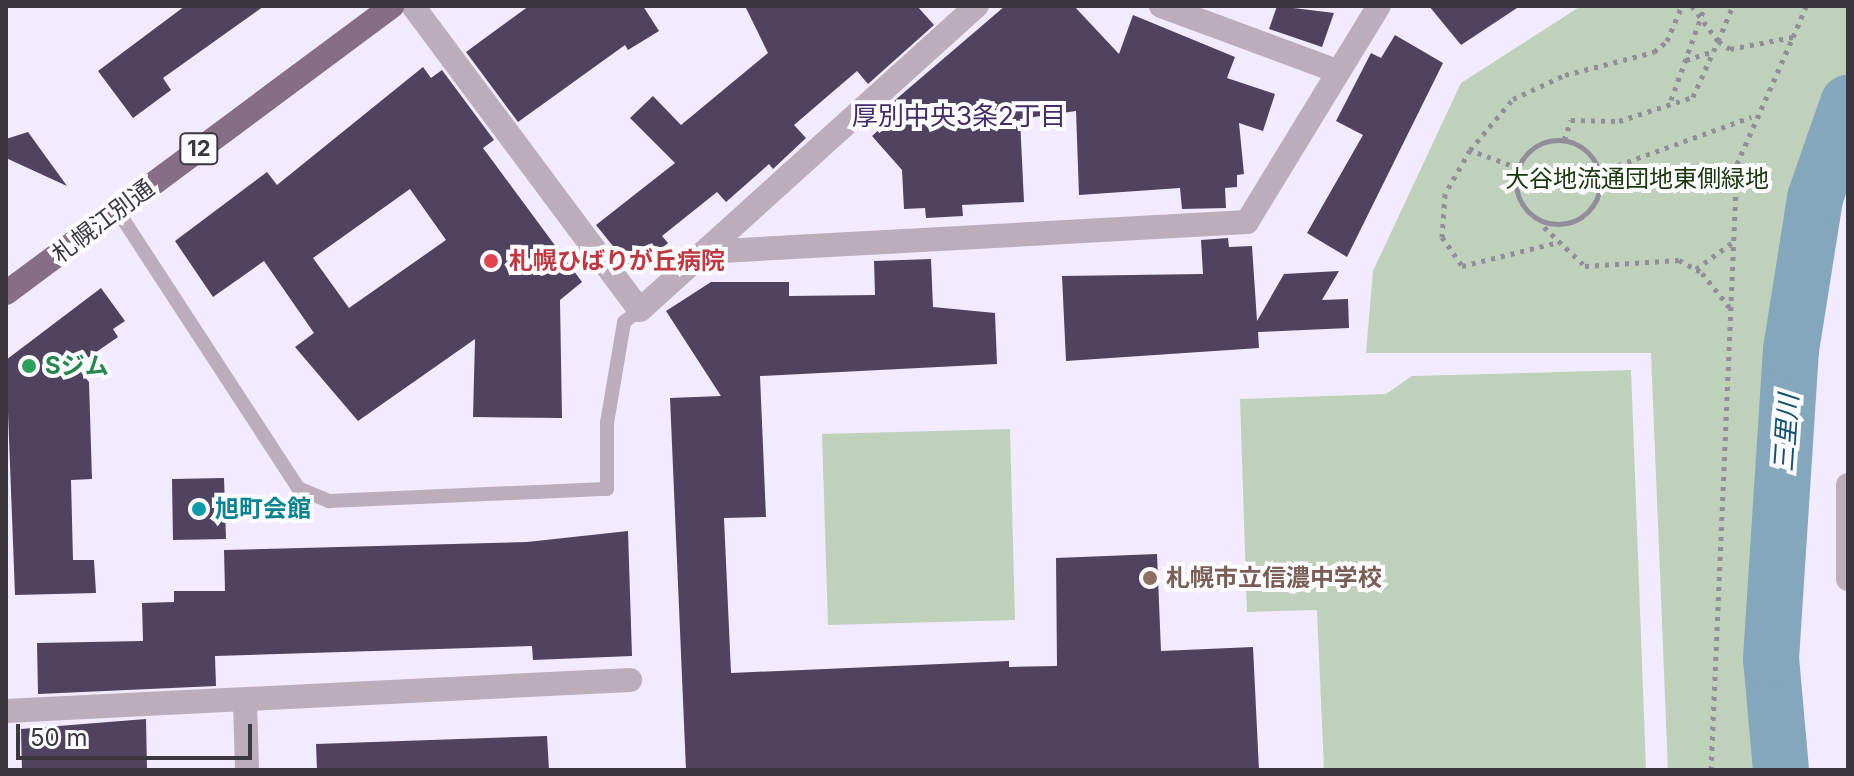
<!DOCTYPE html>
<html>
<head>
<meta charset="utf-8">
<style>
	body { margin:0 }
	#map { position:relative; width:1854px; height:776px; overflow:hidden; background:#f2eaff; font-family:Inter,"Noto Sans JP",sans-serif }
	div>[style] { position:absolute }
	.green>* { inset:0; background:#bfd1ba }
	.river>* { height:56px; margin:-28px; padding:0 28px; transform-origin:28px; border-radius:28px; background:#84a7bc }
	.building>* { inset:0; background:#4f435f }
	.path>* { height:5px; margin-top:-2.5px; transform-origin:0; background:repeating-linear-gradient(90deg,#928d9b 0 4px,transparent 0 10px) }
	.path>.ring { margin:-2.5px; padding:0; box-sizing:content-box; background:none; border:5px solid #928d9b; border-radius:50% }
	.service>* { height:14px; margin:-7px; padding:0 7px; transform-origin:7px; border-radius:7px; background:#bbadb9 }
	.minor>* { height:24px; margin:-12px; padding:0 12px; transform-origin:12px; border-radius:12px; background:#bbadb9 }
	.trunk>* { height:24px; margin:-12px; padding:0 12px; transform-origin:12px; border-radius:12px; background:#866e84 }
	.dots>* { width:22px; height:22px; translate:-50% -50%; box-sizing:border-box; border:4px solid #fcfbff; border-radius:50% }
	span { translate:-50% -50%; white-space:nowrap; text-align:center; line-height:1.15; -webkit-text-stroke:8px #fcfbff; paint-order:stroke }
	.shield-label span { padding:2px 6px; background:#fcfbff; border:2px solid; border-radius:6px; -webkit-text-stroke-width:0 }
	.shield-label { font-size:22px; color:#3a373f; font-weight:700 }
	.park-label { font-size:24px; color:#19380c }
	.street-label { font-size:24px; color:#3a373f }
	.health-label { font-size:24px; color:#be3a42; font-weight:700 }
	.left { translate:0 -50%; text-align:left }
	.leisure-label { font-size:24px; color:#27864d; font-weight:700 }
	.culture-label { font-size:24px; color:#0d838f; font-weight:700 }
	.education-label { font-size:24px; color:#785e54; font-weight:700 }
	.neighbourhood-label { font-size:26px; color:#452c66 }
	.water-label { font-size:26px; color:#115270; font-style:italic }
	.frame { position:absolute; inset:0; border:8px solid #3a373f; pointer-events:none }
	.scale { position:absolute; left:16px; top:724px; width:236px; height:36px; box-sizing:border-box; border:4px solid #3a373f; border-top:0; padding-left:10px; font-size:24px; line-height:28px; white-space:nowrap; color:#3a373f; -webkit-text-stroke:6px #fcfbff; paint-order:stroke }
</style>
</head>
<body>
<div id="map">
	<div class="green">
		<div style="clip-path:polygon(1581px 6px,1848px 6px,1848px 122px,1781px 344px,1755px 579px,1769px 770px,1668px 770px,1651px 353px,1366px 353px,1373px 271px,1461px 83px)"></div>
		<div style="clip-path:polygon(1631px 370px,1646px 770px,1324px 770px,1317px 610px,1247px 612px,1240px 399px,1386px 394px,1412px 376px)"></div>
		<div style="clip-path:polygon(1010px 429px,1015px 620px,828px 625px,822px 434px)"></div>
	</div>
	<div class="river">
		<div style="left:1781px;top:770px;width:111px;rotate:-95.1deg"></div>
		<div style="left:1771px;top:659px;width:310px;rotate:-86.3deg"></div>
		<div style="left:1791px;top:350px;width:154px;rotate:-81deg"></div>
		<div style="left:1815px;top:198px;width:101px;rotate:-70.8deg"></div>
	</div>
	<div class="building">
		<div style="clip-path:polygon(185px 6px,264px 6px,163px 78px,171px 90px,133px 118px,98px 71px)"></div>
		<div style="clip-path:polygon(529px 6px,643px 6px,659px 31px,628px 50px,625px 45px,518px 122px,466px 52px)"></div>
		<div style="clip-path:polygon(745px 6px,917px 6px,934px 25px,868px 84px,857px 71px,794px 125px,806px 138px,773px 169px,769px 164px,726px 202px,717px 192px,662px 236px,668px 243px,633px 271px,596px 225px,675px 163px,630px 118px,653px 96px,681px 125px,768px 53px)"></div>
		<div style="clip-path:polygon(1005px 6px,1074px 6px,1119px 54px,1133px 15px,1235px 57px,1227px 78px,1275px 94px,1263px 131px,1239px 123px,1244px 174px,1237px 175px,1237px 187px,1225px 188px,1226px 208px,1182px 209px,1180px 188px,1079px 195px,1076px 111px,1020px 119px,1024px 202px,962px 205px,963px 216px,926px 218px,925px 208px,904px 209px,902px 170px,872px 136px,895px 115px,887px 107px)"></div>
		<div style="clip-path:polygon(1277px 6px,1334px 13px,1322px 47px,1269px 29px)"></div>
		<div style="clip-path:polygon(1429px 6px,1520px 6px,1461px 45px)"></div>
		<div style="clip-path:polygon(1395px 35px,1443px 63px,1347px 257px,1307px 233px,1363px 135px,1336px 121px,1371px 53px,1381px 58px)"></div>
		<div style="clip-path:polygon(evenodd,423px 67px,431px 78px,442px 70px,494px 140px,483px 148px,582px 282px,560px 300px,562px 418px,473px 417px,475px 339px,358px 421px,295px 347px,314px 333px,264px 261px,213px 297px,175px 241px,267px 172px,277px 185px,423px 67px,410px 189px,446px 240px,349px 308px,313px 258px,410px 189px)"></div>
		<div style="clip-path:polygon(28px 132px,67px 186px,6px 158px,6px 139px)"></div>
		<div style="clip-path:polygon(1228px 238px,1229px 247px,1252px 246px,1257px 321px,1284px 274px,1339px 271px,1322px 300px,1348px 299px,1349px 328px,1258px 332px,1259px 348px,1066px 361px,1062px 276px,1203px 274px,1201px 240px)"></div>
		<div style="clip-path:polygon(931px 259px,933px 307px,995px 313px,997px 364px,760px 376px,766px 517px,724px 518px,731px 673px,1009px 661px,1009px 667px,1057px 666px,1056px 558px,1157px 554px,1161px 651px,1253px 647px,1259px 770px,686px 770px,670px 398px,721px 396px,666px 311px,711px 282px,789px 282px,789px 296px,875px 295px,874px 261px)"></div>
		<div style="clip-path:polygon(101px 288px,125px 321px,113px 329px,118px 337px,76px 366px,89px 382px,92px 479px,71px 480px,73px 560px,94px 560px,96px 593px,15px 595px,6px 360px)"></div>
		<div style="clip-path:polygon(224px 478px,226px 539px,173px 540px,172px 479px)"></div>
		<div style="clip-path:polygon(628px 531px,632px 656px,533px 660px,532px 646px,215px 656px,216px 686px,38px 694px,37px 643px,143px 641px,142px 603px,174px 602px,174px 591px,225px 591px,224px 550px,527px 542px)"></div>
		<div style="clip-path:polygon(146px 719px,147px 768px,22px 770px,21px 729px)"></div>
		<div style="clip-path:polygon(547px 736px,549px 770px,317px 770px,316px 744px)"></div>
	</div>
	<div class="path">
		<div style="left:1793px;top:37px;width:34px;rotate:-67deg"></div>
		<div style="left:1686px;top:60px;width:28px;rotate:-18deg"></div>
		<div style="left:1671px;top:100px;width:100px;rotate:-70.1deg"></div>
		<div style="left:1564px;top:140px;width:21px;rotate:-71deg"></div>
		<div style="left:1571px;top:120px;width:48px;rotate:1.2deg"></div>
		<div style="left:1619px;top:121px;width:78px;rotate:-18deg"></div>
		<div style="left:1693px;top:97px;width:61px;rotate:-65.9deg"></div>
		<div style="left:1718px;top:41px;width:44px;rotate:-126.6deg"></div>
		<div class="ring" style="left:1516px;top:140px;width:79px;height:79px"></div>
		<div style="left:1470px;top:150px;width:67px;rotate:-49.9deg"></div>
		<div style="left:1513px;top:99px;width:57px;rotate:-24.8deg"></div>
		<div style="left:1565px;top:75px;width:92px;rotate:-14.5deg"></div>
		<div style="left:1654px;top:52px;width:17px;rotate:-40deg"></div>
		<div style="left:1667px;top:41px;width:38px;rotate:-67deg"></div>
		<div style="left:1519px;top:168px;width:52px;rotate:-159.8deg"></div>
		<div style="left:1470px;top:150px;width:51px;rotate:119.6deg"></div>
		<div style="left:1445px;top:194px;width:43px;rotate:94deg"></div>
		<div style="left:1442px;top:237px;width:35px;rotate:55deg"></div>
		<div style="left:1462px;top:266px;width:96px;rotate:-13.9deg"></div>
		<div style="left:1599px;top:172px;width:162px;rotate:-19.9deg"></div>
		<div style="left:1544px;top:227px;width:57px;rotate:43.6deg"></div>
		<div style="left:1585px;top:266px;width:94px;rotate:-3.7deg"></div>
		<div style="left:1679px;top:260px;width:26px;rotate:29deg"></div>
		<div style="left:1702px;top:273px;width:45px;rotate:51.3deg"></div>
		<div style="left:1696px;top:269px;width:46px;rotate:-36.1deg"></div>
		<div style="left:1711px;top:770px;width:607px;rotate:-87.54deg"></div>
		<div style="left:1737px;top:164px;width:139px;rotate:-66.2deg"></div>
		<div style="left:1793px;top:37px;width:64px;rotate:169.2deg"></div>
		<div style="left:1730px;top:49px;width:14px;rotate:-146deg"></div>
		<div style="left:1718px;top:41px;width:38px;rotate:-67deg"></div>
	</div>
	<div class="service">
		<div style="left:117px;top:210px;width:332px;rotate:56.9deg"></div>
		<div style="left:298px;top:488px;width:34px;rotate:23deg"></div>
		<div style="left:329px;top:501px;width:278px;rotate:-2.5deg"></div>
		<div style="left:607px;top:489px;width:66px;rotate:-90deg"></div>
		<div style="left:607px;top:423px;width:102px;rotate:-80.4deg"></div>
		<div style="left:624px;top:322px;width:20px;rotate:-37deg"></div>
	</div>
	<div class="minor">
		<div style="left:413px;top:6px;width:379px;rotate:53.3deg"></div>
		<div style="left:640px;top:310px;width:454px;rotate:-42.1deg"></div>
		<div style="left:1161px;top:6px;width:188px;rotate:20.3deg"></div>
		<div style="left:704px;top:252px;width:544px;rotate:-3.16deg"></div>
		<div style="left:1247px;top:222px;width:253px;rotate:-58.6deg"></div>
		<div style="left:1848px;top:485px;width:94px;rotate:90deg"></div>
		<div style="left:245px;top:702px;width:68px;rotate:88.3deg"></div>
		<div style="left:6px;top:711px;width:625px;rotate:-2.84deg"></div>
	</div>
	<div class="trunk">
		<div style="left:6px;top:293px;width:481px;rotate:-36.6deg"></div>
	</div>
	<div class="dots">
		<div style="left:491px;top:261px;background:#e0444e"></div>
		<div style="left:29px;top:366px;background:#2e9e5b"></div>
		<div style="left:199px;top:509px;background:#0f9aa8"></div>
		<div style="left:1150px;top:578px;background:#8d6e63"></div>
	</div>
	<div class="shield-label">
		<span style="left:199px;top:149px">12</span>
	</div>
	<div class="park-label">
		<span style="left:1637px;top:179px">大谷地流通団地東側緑地</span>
	</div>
	<div class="street-label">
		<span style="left:103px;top:221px;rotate:-37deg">札幌江別通</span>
	</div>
	<div class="health-label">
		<span class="left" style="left:509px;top:261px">札幌ひばりが丘病院</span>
	</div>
	<div class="leisure-label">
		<span class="left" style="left:45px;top:366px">Sジム</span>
	</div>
	<div class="culture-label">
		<span class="left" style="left:215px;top:509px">旭町会館</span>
	</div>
	<div class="education-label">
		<span class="left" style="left:1166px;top:578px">札幌市立信濃中学校</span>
	</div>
	<div class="neighbourhood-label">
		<span style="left:959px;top:116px">厚別中央3条2丁目</span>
	</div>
	<div class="water-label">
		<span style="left:1786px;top:433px;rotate:-86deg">三里川</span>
	</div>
	<div class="frame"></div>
	<div class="scale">50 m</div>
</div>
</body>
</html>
